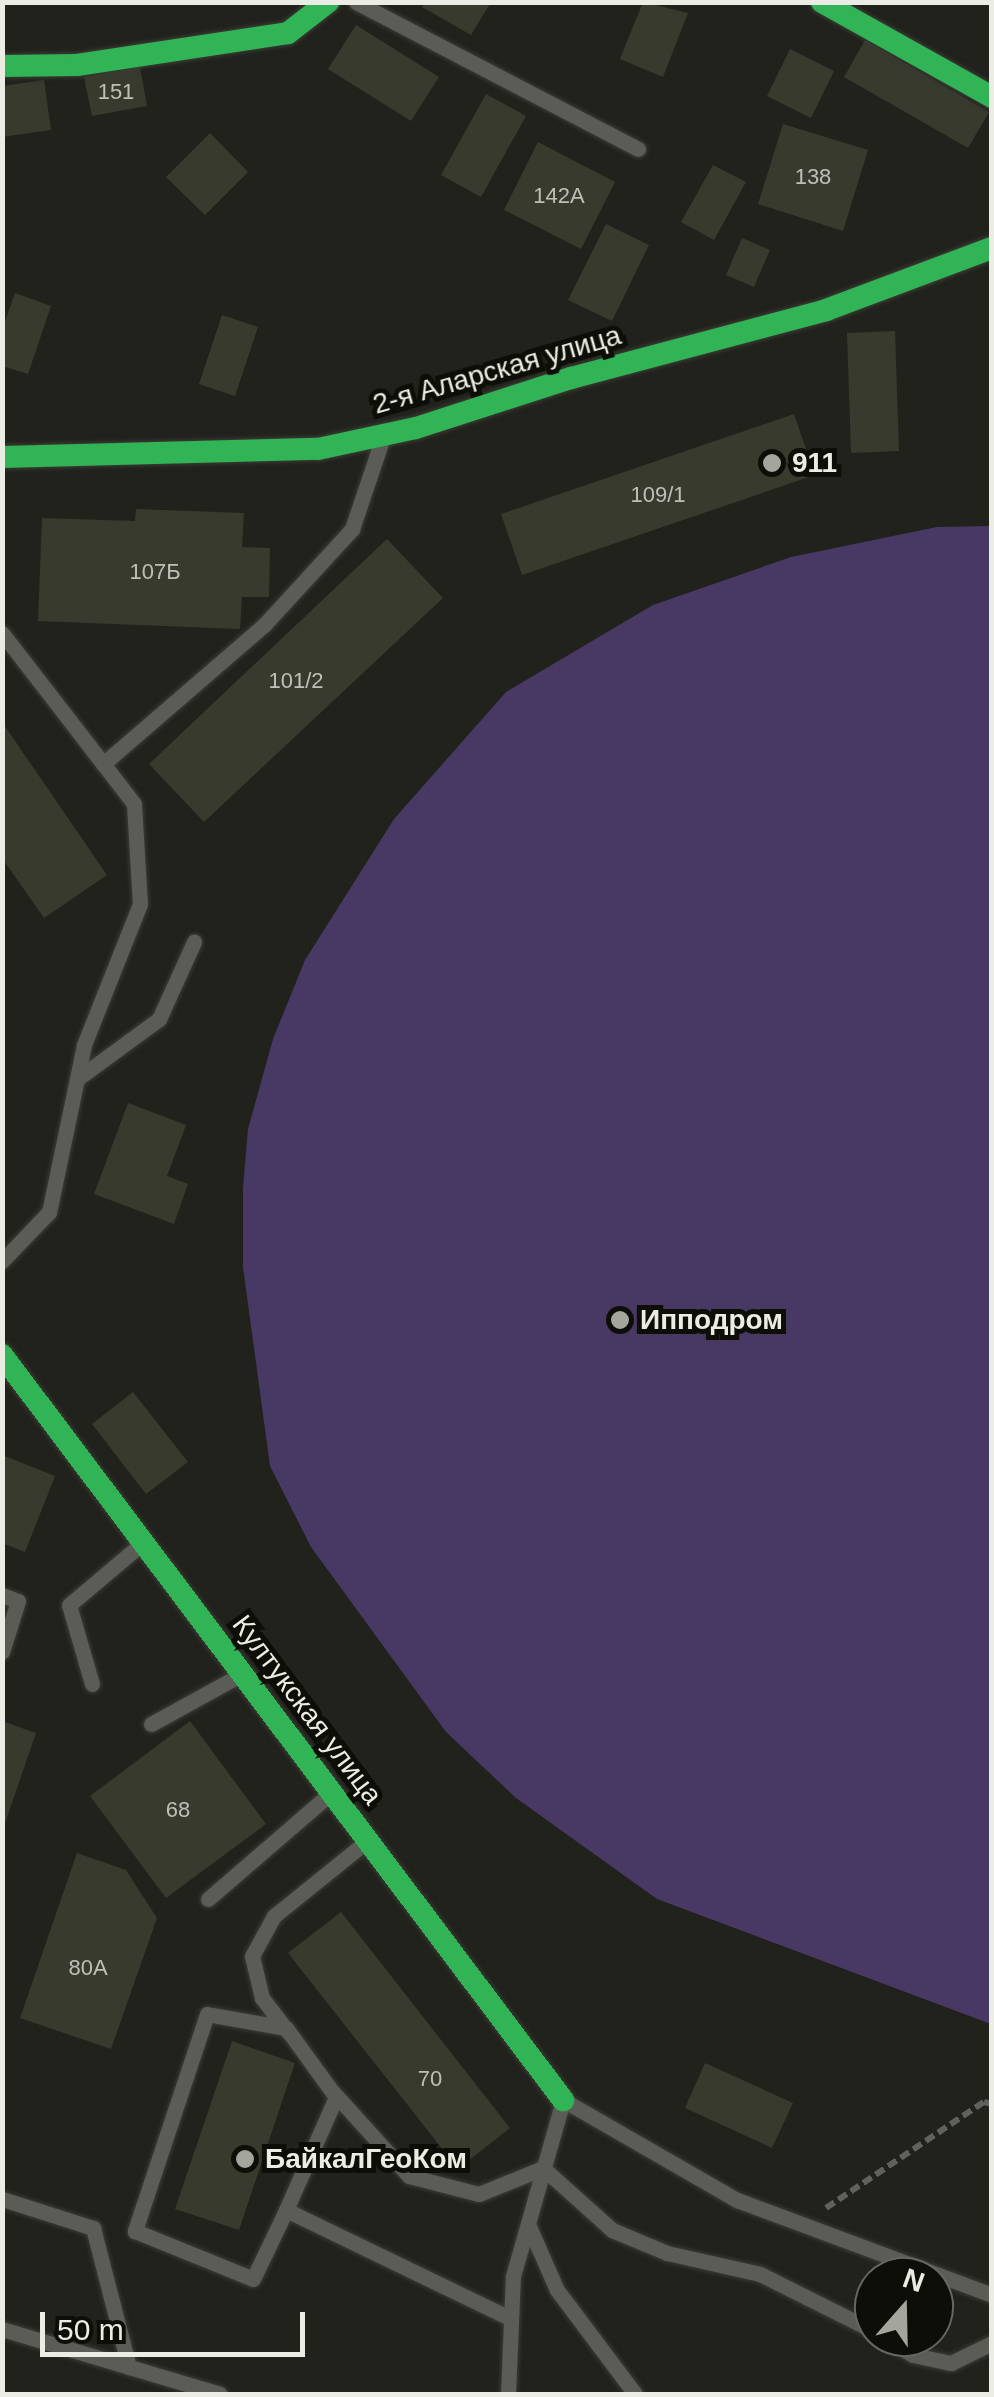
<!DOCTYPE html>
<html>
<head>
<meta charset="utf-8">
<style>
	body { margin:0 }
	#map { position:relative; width:994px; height:2397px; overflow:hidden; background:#21221c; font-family:Helvetica,sans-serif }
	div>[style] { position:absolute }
	.green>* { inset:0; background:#483864 }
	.building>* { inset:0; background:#383a2e }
	.path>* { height:6px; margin-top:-3px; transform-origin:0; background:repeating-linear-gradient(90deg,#60615d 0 10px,transparent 0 15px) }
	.roads { filter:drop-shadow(0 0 2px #3b3c36) drop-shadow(0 0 2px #3b3c36) }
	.lane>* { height:15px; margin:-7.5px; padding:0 7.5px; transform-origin:7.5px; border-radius:7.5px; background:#5b5c56 }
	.fast>* { height:22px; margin:-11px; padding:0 11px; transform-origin:11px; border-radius:11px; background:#30b455 }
	.dots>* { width:28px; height:28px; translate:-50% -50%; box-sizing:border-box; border:5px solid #0d0e08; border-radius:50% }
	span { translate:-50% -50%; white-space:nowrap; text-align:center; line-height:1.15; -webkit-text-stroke:10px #0d0e08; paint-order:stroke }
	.number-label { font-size:22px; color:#bec0b6 }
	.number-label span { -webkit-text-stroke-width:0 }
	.street-label { font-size:28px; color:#ebede4 }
	.poi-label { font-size:28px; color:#ebede4; font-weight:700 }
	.left { translate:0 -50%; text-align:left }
	.frame { position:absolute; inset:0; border:5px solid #ebede4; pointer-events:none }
	.north { position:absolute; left:854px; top:2257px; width:100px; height:100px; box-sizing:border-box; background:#0d0e08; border:2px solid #666760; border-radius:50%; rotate:20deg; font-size:28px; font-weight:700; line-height:40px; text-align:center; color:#ebede4 }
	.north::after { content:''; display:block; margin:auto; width:35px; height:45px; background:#a4a69e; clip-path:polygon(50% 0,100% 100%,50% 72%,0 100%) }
	.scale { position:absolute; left:40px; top:2312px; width:265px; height:45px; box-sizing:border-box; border:5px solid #ebede4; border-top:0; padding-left:12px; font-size:30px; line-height:35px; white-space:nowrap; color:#ebede4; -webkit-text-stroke:8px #0d0e08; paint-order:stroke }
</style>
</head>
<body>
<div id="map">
	<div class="green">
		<div style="clip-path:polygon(991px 526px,992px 526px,991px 2024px,657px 1899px,516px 1798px,446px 1732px,311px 1547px,270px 1466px,243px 1267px,243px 1188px,248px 1129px,273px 1039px,305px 960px,394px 819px,506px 692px,653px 605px,791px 557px,937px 527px)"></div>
	</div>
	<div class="building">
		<div style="clip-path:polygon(425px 2px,491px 2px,471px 35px,422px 7px)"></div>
		<div style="clip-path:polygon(643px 2px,688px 13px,663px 77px,620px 59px)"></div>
		<div style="clip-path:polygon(356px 25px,439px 77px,411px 121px,328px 69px)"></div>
		<div style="clip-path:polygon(865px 40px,989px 112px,968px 148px,844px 77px)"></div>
		<div style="clip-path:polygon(790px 49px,834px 71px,811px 118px,767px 96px)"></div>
		<div style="clip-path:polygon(140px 67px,147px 106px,92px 116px,84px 77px)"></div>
		<div style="clip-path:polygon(44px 80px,51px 130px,2px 137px,2px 86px)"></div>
		<div style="clip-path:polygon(486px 94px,526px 116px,481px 197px,441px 175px)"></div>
		<div style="clip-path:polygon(783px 124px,868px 150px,843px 231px,758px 204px)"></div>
		<div style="clip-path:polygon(210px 133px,248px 172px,205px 215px,166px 177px)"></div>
		<div style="clip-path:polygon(538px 142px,615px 182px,581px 249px,504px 210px)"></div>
		<div style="clip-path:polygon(713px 165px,746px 182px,714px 240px,681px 222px)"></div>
		<div style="clip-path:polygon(606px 224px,649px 245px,612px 321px,568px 300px)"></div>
		<div style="clip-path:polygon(742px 238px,770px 250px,754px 287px,726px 275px)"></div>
		<div style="clip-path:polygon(15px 293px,51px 306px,28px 374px,2px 366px,2px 330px)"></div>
		<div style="clip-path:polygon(222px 315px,258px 327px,235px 396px,199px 384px)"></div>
		<div style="clip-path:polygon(895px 331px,899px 451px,851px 453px,847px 333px)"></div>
		<div style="clip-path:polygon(794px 414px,815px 475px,522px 575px,501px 514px)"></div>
		<div style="clip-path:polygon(136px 509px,244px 513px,242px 547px,270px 548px,269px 597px,242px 597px,240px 629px,38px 621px,42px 518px,135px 521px)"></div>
		<div style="clip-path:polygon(387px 539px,443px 598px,204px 822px,149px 764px)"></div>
		<div style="clip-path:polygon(2px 722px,107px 875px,44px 918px,2px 858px)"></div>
		<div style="clip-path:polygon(128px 1103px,186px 1125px,167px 1176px,188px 1184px,174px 1224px,94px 1194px)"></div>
		<div style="clip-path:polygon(133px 1392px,188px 1462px,146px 1494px,92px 1424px)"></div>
		<div style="clip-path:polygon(2px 1455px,55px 1476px,25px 1552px,2px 1543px)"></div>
		<div style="clip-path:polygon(2px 1721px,36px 1733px,3px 1829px,2px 1829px)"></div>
		<div style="clip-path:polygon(190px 1721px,266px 1824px,166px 1898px,90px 1796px)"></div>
		<div style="clip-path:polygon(77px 1853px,126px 1870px,157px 1918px,111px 2049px,20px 2018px)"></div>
		<div style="clip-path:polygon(341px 1912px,510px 2128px,458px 2169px,288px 1953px)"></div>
		<div style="clip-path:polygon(232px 2041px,295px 2063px,239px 2230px,175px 2209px)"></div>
		<div style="clip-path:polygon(705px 2063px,793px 2103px,772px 2148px,685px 2108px)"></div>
	</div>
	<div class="path">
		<div style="left:826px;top:2208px;width:190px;rotate:-33.9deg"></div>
		<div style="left:984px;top:2102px;width:8px;rotate:14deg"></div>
	</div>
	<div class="roads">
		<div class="lane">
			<div style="left:356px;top:2px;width:318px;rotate:27.5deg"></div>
			<div style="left:2px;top:633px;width:216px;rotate:52.3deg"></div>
			<div style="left:134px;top:804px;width:100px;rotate:86.6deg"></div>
			<div style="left:140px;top:904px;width:152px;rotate:111.7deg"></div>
			<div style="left:84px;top:1045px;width:171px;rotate:101.8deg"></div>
			<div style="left:49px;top:1212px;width:68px;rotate:133.8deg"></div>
			<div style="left:103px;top:764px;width:214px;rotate:-40.8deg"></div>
			<div style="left:265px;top:624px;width:129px;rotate:-47.5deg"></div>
			<div style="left:352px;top:529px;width:94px;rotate:-71.4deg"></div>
			<div style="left:77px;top:1079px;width:102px;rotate:-36.2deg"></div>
			<div style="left:159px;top:1019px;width:85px;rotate:-65.6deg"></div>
			<div style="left:2px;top:1595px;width:17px;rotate:21deg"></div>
			<div style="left:18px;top:1601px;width:53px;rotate:107.4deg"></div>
			<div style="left:92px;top:1684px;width:82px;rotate:-106.2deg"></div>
			<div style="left:69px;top:1605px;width:93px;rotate:-40.2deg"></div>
			<div style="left:151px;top:1724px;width:104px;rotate:-28.8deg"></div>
			<div style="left:208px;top:1899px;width:162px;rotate:-40.8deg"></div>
			<div style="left:289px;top:2033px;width:44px;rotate:-127.6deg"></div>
			<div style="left:262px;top:1998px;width:43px;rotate:-103.4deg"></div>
			<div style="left:252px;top:1956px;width:46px;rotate:-61.2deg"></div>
			<div style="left:274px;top:1916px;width:119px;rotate:-38.9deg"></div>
			<div style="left:332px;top:2091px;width:115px;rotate:47.8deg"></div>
			<div style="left:409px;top:2176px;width:72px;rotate:14.4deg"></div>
			<div style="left:479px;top:2194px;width:69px;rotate:-22.1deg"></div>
			<div style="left:543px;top:2168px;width:93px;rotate:41.9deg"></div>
			<div style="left:612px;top:2230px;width:60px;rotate:22.7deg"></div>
			<div style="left:667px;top:2253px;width:95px;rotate:12.7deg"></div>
			<div style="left:760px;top:2274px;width:127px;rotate:26.6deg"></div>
			<div style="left:2px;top:2199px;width:96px;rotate:17.7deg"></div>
			<div style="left:93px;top:2228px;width:144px;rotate:75.5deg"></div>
			<div style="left:286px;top:2210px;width:124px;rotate:-66.1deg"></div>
			<div style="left:336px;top:2097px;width:85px;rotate:-125.9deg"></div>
			<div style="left:286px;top:2028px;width:80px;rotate:-170deg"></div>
			<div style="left:207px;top:2014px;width:229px;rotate:108.4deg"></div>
			<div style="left:135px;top:2231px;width:127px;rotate:22.1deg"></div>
			<div style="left:253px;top:2279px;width:76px;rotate:-64.4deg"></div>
			<div style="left:286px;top:2210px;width:250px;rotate:25.8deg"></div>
			<div style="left:528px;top:2224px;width:72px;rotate:66.3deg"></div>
			<div style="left:557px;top:2290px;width:130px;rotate:53.1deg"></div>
			<div style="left:2px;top:2329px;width:227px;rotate:16.6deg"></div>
			<div style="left:883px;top:2337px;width:35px;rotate:31deg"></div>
			<div style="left:913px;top:2355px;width:39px;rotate:12deg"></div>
			<div style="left:951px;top:2363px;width:46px;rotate:-26deg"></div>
			<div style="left:508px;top:2394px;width:118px;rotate:-87.6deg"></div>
			<div style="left:513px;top:2276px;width:183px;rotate:-74.1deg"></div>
			<div style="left:563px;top:2100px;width:201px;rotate:29.9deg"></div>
			<div style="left:737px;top:2200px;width:272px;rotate:20.4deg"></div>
		</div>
		<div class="fast">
			<div style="left:822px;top:2px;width:195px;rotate:29.2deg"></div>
			<div style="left:2px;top:66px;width:75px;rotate:-0.8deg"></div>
			<div style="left:77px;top:65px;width:213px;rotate:-8.6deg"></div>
			<div style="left:288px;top:33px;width:51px;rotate:-37.8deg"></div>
			<div style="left:2px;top:457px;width:316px;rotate:-1.5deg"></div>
			<div style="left:318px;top:449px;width:100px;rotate:-12.1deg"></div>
			<div style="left:416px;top:428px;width:163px;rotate:-17.9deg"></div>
			<div style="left:571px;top:378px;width:264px;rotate:-14.9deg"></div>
			<div style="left:826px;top:310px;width:177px;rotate:-20.5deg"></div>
			<div style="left:2px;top:1355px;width:933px;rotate:53.02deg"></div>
		</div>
	</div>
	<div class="dots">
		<div style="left:772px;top:463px;background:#a4a69e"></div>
		<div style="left:620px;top:1320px;background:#a4a69e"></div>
		<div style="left:245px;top:2159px;background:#a4a69e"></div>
	</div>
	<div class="number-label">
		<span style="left:116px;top:92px">151</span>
		<span style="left:813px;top:177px">138</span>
		<span style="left:559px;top:196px">142А</span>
		<span style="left:658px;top:495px">109/1</span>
		<span style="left:155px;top:572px">107Б</span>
		<span style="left:296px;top:681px">101/2</span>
		<span style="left:178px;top:1810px">68</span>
		<span style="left:88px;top:1968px">80А</span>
		<span style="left:430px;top:2079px">70</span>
	</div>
	<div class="street-label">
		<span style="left:497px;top:370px;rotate:-16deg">2-я Аларская улица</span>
		<span style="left:307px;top:1710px;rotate:53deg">Култукская улица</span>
	</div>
	<div class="poi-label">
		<span class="left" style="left:792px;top:463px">911</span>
		<span class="left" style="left:640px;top:1320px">Ипподром</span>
		<span class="left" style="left:265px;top:2159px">БайкалГеоКом</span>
	</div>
	<div class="frame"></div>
	<div class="north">N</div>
	<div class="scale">50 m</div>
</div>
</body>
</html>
